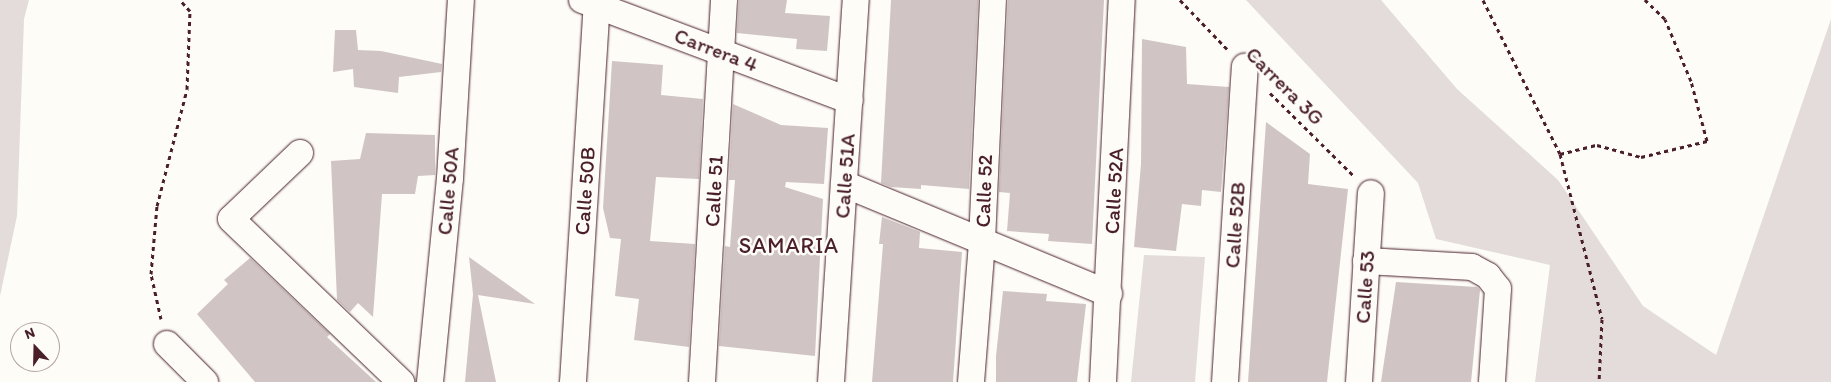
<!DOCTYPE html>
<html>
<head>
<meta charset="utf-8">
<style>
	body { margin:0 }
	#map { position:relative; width:1831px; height:382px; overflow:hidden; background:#fdfcf7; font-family:Itim,sans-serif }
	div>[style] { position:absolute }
	.green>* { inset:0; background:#e3dcda }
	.building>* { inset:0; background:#d0c5c4 }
	.path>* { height:3px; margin-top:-1.5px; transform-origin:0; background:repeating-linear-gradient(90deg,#4a1f2b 0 4px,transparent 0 8px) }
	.roads { filter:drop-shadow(0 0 1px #4a1f2b) drop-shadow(0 0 1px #4a1f2b) }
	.minor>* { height:26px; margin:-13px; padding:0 13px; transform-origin:13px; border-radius:13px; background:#fdfcf7 }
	span { translate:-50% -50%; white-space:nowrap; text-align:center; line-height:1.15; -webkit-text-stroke:5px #fdfcf7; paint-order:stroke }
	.street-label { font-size:21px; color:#4a1f2b }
	.neighbourhood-label { font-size:22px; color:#4a1f2b; letter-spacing:1px }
	.north { position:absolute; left:10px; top:322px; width:50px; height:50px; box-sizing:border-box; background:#fdfcf7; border:1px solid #b5a4a5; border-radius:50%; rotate:339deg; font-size:14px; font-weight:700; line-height:20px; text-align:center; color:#4a1f2b }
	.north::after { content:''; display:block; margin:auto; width:18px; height:22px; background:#4a1f2b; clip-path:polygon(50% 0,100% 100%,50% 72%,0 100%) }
</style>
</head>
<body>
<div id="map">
	<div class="green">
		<div style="clip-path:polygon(0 0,29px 0,24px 19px,17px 216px,0 296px)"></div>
		<div style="clip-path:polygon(1246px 0,1381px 0,1457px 89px,1558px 180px,1643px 306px,1716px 355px,1831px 19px,1831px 382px,1535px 382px,1550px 265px,1436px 239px,1418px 183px)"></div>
		<div style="clip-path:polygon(1144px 255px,1205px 257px,1195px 382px,1131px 382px)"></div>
	</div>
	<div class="building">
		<div style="clip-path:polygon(739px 0,787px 0,785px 13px,830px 16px,827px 51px,796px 49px,797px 39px,737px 33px)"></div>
		<div style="clip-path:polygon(891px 0,978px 0,969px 189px,921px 185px,921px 189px,891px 187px,881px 183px)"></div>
		<div style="clip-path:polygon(1008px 0,1104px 0,1092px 244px,1048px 241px,1049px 234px,1007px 231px,1010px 193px,999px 192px)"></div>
		<div style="clip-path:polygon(335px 30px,356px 30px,358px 50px,381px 51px,442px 64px,441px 72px,399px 77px,398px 93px,354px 87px,353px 69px,333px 72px)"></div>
		<div style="clip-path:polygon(1142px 39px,1186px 47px,1187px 84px,1229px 87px,1221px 192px,1202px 190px,1201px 206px,1182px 204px,1176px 251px,1134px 247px,1141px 164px)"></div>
		<div style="clip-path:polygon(612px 61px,663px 65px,661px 95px,703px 99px,699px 179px,656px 177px,650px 241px,695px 244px,689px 347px,634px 340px,639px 299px,615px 296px,621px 239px,610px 238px,603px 208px)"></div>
		<div style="clip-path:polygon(733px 104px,781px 125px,828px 128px,824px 184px,786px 182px,785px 187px,823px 199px,815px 356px,719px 346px,725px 246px,730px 247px,735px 180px,729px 180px)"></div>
		<div style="clip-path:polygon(1266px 122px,1310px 154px,1308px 184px,1348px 189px,1327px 382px,1248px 382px)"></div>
		<div style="clip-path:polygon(366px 133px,435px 135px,435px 175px,418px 176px,415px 194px,382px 194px,373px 317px,358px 303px,350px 312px,337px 300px,331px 161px,360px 159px)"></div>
		<div style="clip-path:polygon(882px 217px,920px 232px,919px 248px,962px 252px,953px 382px,872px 382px,883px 244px,879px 244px)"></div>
		<div style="clip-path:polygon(469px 257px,535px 304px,478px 295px,496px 382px,465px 382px,473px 294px)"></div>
		<div style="clip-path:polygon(250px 258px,330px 334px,327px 337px,376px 382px,255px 382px,197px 314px,228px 284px,224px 280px)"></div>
		<div style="clip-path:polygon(1396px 282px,1477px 287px,1480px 290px,1471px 382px,1381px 382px)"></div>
		<div style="clip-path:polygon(1003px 291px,1047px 294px,1046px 301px,1086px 304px,1077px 382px,996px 382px,996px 356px)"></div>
	</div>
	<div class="path">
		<div style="left:1180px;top:0;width:68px;rotate:46.2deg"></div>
		<div style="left:1483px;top:0;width:172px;rotate:63.4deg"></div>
		<div style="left:1560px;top:154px;width:170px;rotate:75.7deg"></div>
		<div style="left:1602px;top:319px;width:63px;rotate:92.7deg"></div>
		<div style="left:1270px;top:93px;width:117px;rotate:44.7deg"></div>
		<div style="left:1560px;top:154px;width:38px;rotate:-14deg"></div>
		<div style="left:1597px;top:145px;width:46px;rotate:15.3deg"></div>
		<div style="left:1641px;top:157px;width:68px;rotate:-13.6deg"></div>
		<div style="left:1707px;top:141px;width:62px;rotate:-104.9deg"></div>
		<div style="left:1691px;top:81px;width:67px;rotate:-112.8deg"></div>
		<div style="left:1665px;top:19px;width:28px;rotate:-136deg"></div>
		<div style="left:161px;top:319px;width:46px;rotate:-102.5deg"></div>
		<div style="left:151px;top:274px;width:68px;rotate:-85deg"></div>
		<div style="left:157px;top:206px;width:121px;rotate:-75.6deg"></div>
		<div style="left:187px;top:89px;width:78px;rotate:-87.8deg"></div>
		<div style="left:190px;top:11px;width:15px;rotate:-132deg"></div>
	</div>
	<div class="roads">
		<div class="minor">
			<div style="left:582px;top:0;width:286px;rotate:20.6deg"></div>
			<div style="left:300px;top:153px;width:95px;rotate:136.3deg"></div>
			<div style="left:231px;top:219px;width:236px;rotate:43.8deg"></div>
			<div style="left:844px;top:184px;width:287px;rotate:22.5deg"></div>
			<div style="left:1366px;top:261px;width:106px;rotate:3.2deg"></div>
			<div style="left:1472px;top:267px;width:18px;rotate:29deg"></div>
			<div style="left:1488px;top:276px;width:16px;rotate:52deg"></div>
			<div style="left:1498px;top:289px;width:93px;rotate:93.7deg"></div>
			<div style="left:167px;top:344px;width:54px;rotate:45deg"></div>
			<div style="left:430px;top:382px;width:205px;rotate:-84.4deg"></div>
			<div style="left:450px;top:178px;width:178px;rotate:-86.5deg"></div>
			<div style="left:573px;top:382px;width:383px;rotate:-86.4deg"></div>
			<div style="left:702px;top:382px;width:383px;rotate:-86.7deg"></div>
			<div style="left:831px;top:382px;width:383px;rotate:-86.3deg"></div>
			<div style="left:971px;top:382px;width:141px;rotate:-85.5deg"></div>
			<div style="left:982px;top:241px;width:241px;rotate:-87.4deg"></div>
			<div style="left:1103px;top:382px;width:382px;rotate:-87.2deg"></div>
			<div style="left:1225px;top:382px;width:316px;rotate:-86.4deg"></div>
			<div style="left:1359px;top:382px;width:189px;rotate:-86.4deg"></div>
		</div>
	</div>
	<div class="street-label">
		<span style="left:716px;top:50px;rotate:21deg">Carrera 4</span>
		<span style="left:1285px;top:86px;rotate:45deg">Carrera 3G</span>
		<span style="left:845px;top:176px;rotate:-86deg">Calle 51A</span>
		<span style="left:448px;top:191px;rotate:-85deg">Calle 50A</span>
		<span style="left:585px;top:191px;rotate:-86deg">Calle 50B</span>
		<span style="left:714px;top:191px;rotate:-87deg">Calle 51</span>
		<span style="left:984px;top:191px;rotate:-88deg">Calle 52</span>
		<span style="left:1114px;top:191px;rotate:-87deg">Calle 52A</span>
		<span style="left:1235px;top:225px;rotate:-86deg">Calle 52B</span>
		<span style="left:1365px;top:287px;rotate:-86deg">Calle 53</span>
	</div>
	<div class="neighbourhood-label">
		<span style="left:789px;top:246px">SAMARIA</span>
	</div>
	<div class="north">N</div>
</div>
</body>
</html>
